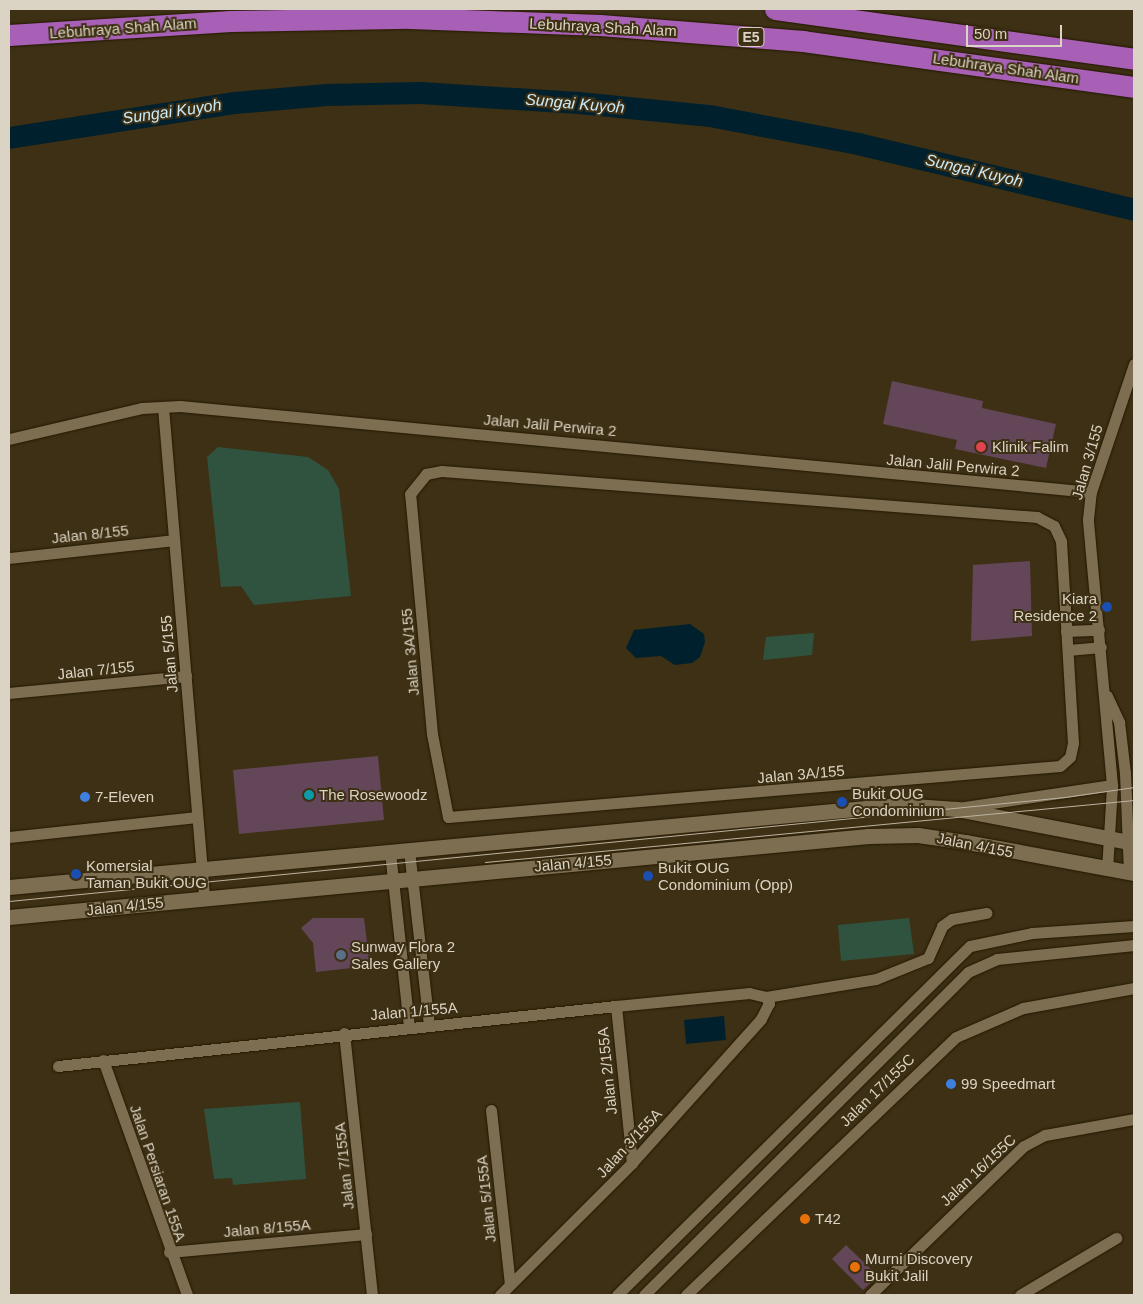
<!DOCTYPE html>
<html>
<head>
<meta charset="utf-8">
<style>
	body { margin:0 }
	#map { position:relative; width:1143px; height:1304px; overflow:hidden; background:#3d3014; font-family:Arial,sans-serif }
	div>[style] { position:absolute }
	.green>* { inset:0; background:#305340 }
	.water>* { inset:0; background:#01202d }
	.river>* { height:22px; margin:-11px; padding:0 11px; transform-origin:11px; border-radius:11px; background:#01202d }
	.building>* { inset:0; background:#634657 }
	.roads { filter:drop-shadow(0 0 1px #241800) drop-shadow(0 0 1px #241800) }
	.minor>* { height:11px; margin:-5.5px; padding:0 5.5px; transform-origin:5.5px; border-radius:5.5px; background:#7d6e51 }
	.tertiary>* { height:15px; margin:-7.5px; padding:0 7.5px; transform-origin:7.5px; border-radius:7.5px; background:#7d6e51 }
	.motorway>* { height:21px; margin:-10.5px; padding:0 10.5px; transform-origin:10.5px; border-radius:10.5px; background:#a760b5 }
	.tram>* { height:1px; margin:-0.5px; padding:0 0.5px; transform-origin:0.5px; border-radius:0.5px; background:#bcb3a1 }
	.dots>* { width:14px; height:14px; translate:-50% -50%; box-sizing:border-box; border:2px solid #3d3014; border-radius:50% }
	span { translate:-50% -50%; white-space:nowrap; text-align:center; line-height:1.15; -webkit-text-stroke:4px #3d3014; paint-order:stroke }
	.shield-label span { padding:1px 4px; background:#3d3014; border:1px solid; border-radius:4px; -webkit-text-stroke-width:0 }
	.shield-label { font-size:14px; color:#dbd3c3; font-weight:700 }
	.street-label { font-size:15px; color:#dbd3c3 }
	.poi-label { font-size:15px; color:#dbd3c3 }
	.left { translate:0 -50%; text-align:left }
	.right { translate:-100% -50%; text-align:right }
	.water-label { font-size:16px; color:#c9eaf9; font-style:italic }
	.frame { position:absolute; inset:0; border:10px solid #dbd3c3; pointer-events:none }
	.scale { position:absolute; left:966px; top:25px; width:96px; height:22px; box-sizing:border-box; border:2px solid #dbd3c3; border-top:0; padding-left:6px; font-size:15px; line-height:18px; white-space:nowrap; color:#dbd3c3; -webkit-text-stroke:4px #3d3014; paint-order:stroke }
</style>
</head>
<body>
<div id="map">
	<div class="green">
		<div style="clip-path:polygon(218px 447px,308px 457px,328px 470px,339px 489px,351px 596px,254px 605px,241px 586px,221px 587px,207px 457px)"></div>
		<div style="clip-path:polygon(814px 633px,812px 655px,763px 660px,766px 637px)"></div>
		<div style="clip-path:polygon(909px 918px,914px 954px,841px 961px,838px 925px)"></div>
		<div style="clip-path:polygon(300px 1102px,306px 1179px,233px 1185px,232px 1178px,214px 1179px,204px 1109px)"></div>
	</div>
	<div class="water">
		<div style="clip-path:polygon(690px 624px,704px 634px,705px 642px,700px 657px,692px 663px,675px 665px,661px 656px,636px 658px,626px 648px,634px 630px)"></div>
		<div style="clip-path:polygon(724px 1016px,726px 1040px,686px 1044px,684px 1020px)"></div>
	</div>
	<div class="river">
		<div style="left:9px;top:138px;width:229px;rotate:-8.8deg"></div>
		<div style="left:235px;top:103px;width:92px;rotate:-5deg"></div>
		<div style="left:327px;top:95px;width:93px;rotate:-1.2deg"></div>
		<div style="left:420px;top:93px;width:159px;rotate:3.6deg"></div>
		<div style="left:579px;top:103px;width:132px;rotate:5.7deg"></div>
		<div style="left:710px;top:116px;width:151px;rotate:10.7deg"></div>
		<div style="left:858px;top:144px;width:284px;rotate:13.4deg"></div>
	</div>
	<div class="building">
		<div style="clip-path:polygon(892px 381px,983px 401px,982px 408px,1056px 424px,1046px 468px,955px 449px,957px 440px,883px 424px)"></div>
		<div style="clip-path:polygon(1030px 561px,1032px 636px,971px 641px,973px 565px)"></div>
		<div style="clip-path:polygon(378px 756px,384px 820px,239px 834px,233px 770px)"></div>
		<div style="clip-path:polygon(313px 918px,364px 918px,370px 966px,316px 972px,313px 943px,301px 928px)"></div>
		<div style="clip-path:polygon(846px 1245px,878px 1276px,863px 1290px,832px 1259px)"></div>
	</div>
	<div class="roads">
		<div class="minor">
			<div style="left:163px;top:407px;width:493px;rotate:85.2deg"></div>
			<div style="left:9px;top:439px;width:137px;rotate:-13.1deg"></div>
			<div style="left:142px;top:408px;width:38px;rotate:-3deg"></div>
			<div style="left:180px;top:406px;width:915px;rotate:5.39deg"></div>
			<div style="left:442px;top:471px;width:597px;rotate:4.42deg"></div>
			<div style="left:1037px;top:517px;width:19px;rotate:28deg"></div>
			<div style="left:1054px;top:526px;width:17px;rotate:65deg"></div>
			<div style="left:1061px;top:541px;width:202px;rotate:86.6deg"></div>
			<div style="left:1073px;top:743px;width:14px;rotate:102deg"></div>
			<div style="left:1070px;top:757px;width:13px;rotate:138deg"></div>
			<div style="left:1060px;top:766px;width:614px;rotate:175.24deg"></div>
			<div style="left:448px;top:817px;width:85px;rotate:-100.9deg"></div>
			<div style="left:432px;top:734px;width:241px;rotate:-95.2deg"></div>
			<div style="left:410px;top:494px;width:26px;rotate:-51deg"></div>
			<div style="left:426px;top:474px;width:16px;rotate:-11deg"></div>
			<div style="left:9px;top:558px;width:166px;rotate:-6.2deg"></div>
			<div style="left:1066px;top:631px;width:33px;rotate:-2deg"></div>
			<div style="left:1068px;top:650px;width:33px;rotate:-5deg"></div>
			<div style="left:9px;top:693px;width:178px;rotate:-5.5deg"></div>
			<div style="left:1107px;top:696px;width:29px;rotate:65deg"></div>
			<div style="left:1119px;top:722px;width:51px;rotate:83.3deg"></div>
			<div style="left:1125px;top:773px;width:100px;rotate:87.7deg"></div>
			<div style="left:958px;top:808px;width:156px;rotate:-8.5deg"></div>
			<div style="left:9px;top:837px;width:189px;rotate:-6.1deg"></div>
			<div style="left:409px;top:850px;width:176px;rotate:83.5deg"></div>
			<div style="left:390px;top:852px;width:176px;rotate:83.8deg"></div>
			<div style="left:1107px;top:870px;width:85px;rotate:-86.6deg"></div>
			<div style="left:1112px;top:785px;width:267px;rotate:-95.2deg"></div>
			<div style="left:1088px;top:519px;width:27px;rotate:-84deg"></div>
			<div style="left:1091px;top:492px;width:135px;rotate:-71.4deg"></div>
			<div style="left:766px;top:997px;width:111px;rotate:-9.3deg"></div>
			<div style="left:876px;top:979px;width:56px;rotate:-22deg"></div>
			<div style="left:928px;top:958px;width:35px;rotate:-66deg"></div>
			<div style="left:942px;top:926px;width:12px;rotate:-35deg"></div>
			<div style="left:952px;top:919px;width:35px;rotate:-10deg"></div>
			<div style="left:616px;top:1006px;width:158px;rotate:84.2deg"></div>
			<div style="left:344px;top:1033px;width:263px;rotate:83.9deg"></div>
			<div style="left:103px;top:1060px;width:250px;rotate:70.3deg"></div>
			<div style="left:58px;top:1066px;width:561px;rotate:-6.14deg"></div>
			<div style="left:616px;top:1006px;width:134px;rotate:-5.6deg"></div>
			<div style="left:749px;top:993px;width:17px;rotate:13deg"></div>
			<div style="left:766px;top:997px;width:7px;rotate:63deg"></div>
			<div style="left:769px;top:1003px;width:18px;rotate:117deg"></div>
			<div style="left:761px;top:1019px;width:193px;rotate:131.9deg"></div>
			<div style="left:632px;top:1163px;width:187px;rotate:135deg"></div>
			<div style="left:491px;top:1110px;width:175px;rotate:83.8deg"></div>
			<div style="left:169px;top:1252px;width:198px;rotate:-5.2deg"></div>
			<div style="left:617px;top:1295px;width:496px;rotate:-44.7deg"></div>
			<div style="left:970px;top:946px;width:63px;rotate:-11.8deg"></div>
			<div style="left:1032px;top:933px;width:102px;rotate:-3.9deg"></div>
			<div style="left:644px;top:1295px;width:457px;rotate:-44.9deg"></div>
			<div style="left:968px;top:972px;width:32px;rotate:-24deg"></div>
			<div style="left:997px;top:959px;width:138px;rotate:-5.8deg"></div>
			<div style="left:686px;top:1295px;width:373px;rotate:-43.7deg"></div>
			<div style="left:956px;top:1037px;width:73px;rotate:-23.4deg"></div>
			<div style="left:1023px;top:1008px;width:113px;rotate:-10.2deg"></div>
			<div style="left:870px;top:1295px;width:214px;rotate:-44.1deg"></div>
			<div style="left:1024px;top:1146px;width:24px;rotate:-28deg"></div>
			<div style="left:1045px;top:1135px;width:90px;rotate:-10.2deg"></div>
			<div style="left:1020px;top:1295px;width:112px;rotate:-30.7deg"></div>
		</div>
		<div class="tertiary">
			<div style="left:9px;top:887px;width:893px;rotate:-5.27deg"></div>
			<div style="left:898px;top:805px;width:59px;rotate:3.9deg"></div>
			<div style="left:957px;top:809px;width:180px;rotate:10.9deg"></div>
			<div style="left:9px;top:917px;width:863px;rotate:-5.39deg"></div>
			<div style="left:868px;top:836px;width:50px;rotate:-1.1deg"></div>
			<div style="left:918px;top:835px;width:49px;rotate:8.3deg"></div>
			<div style="left:966px;top:842px;width:171px;rotate:10.5deg"></div>
		</div>
		<div class="motorway">
			<div style="left:775px;top:9px;width:362px;rotate:7.9deg"></div>
			<div style="left:9px;top:35px;width:222px;rotate:-3.6deg"></div>
			<div style="left:231px;top:21px;width:179px;rotate:-1deg"></div>
			<div style="left:410px;top:18px;width:190px;rotate:2.1deg"></div>
			<div style="left:600px;top:25px;width:204px;rotate:4.5deg"></div>
			<div style="left:803px;top:41px;width:334px;rotate:7.9deg"></div>
		</div>
	</div>
	<div class="tram">
		<div style="left:485px;top:862px;width:652px;rotate:-5.46deg"></div>
		<div style="left:9px;top:901px;width:1061px;rotate:-5.62deg"></div>
		<div style="left:1065px;top:797px;width:70px;rotate:-8.2deg"></div>
	</div>
	<div class="dots">
		<div style="left:981px;top:447px;background:#e0444e"></div>
		<div style="left:1107px;top:607px;background:#1a4fb4"></div>
		<div style="left:309px;top:795px;background:#0f9aa8"></div>
		<div style="left:85px;top:797px;background:#3f7fe0"></div>
		<div style="left:842px;top:802px;background:#1a4fb4"></div>
		<div style="left:76px;top:874px;background:#1a4fb4"></div>
		<div style="left:648px;top:876px;background:#1a4fb4"></div>
		<div style="left:341px;top:955px;background:#5c6f8a"></div>
		<div style="left:951px;top:1084px;background:#3f7fe0"></div>
		<div style="left:805px;top:1219px;background:#e8710a"></div>
		<div style="left:855px;top:1267px;background:#e8710a"></div>
	</div>
	<div class="shield-label">
		<span style="left:751px;top:37px">E5</span>
	</div>
	<div class="street-label">
		<span style="left:603px;top:27px;rotate:3deg">Lebuhraya Shah Alam</span>
		<span style="left:123px;top:28px;rotate:-4deg">Lebuhraya Shah Alam</span>
		<span style="left:1006px;top:68px;rotate:8deg">Lebuhraya Shah Alam</span>
		<span style="left:550px;top:425px;rotate:5deg">Jalan Jalil Perwira 2</span>
		<span style="left:1087px;top:462px;rotate:-74deg">Jalan 3/155</span>
		<span style="left:953px;top:465px;rotate:5deg">Jalan Jalil Perwira 2</span>
		<span style="left:90px;top:534px;rotate:-6deg">Jalan 8/155</span>
		<span style="left:410px;top:652px;rotate:-95deg">Jalan 3A/155</span>
		<span style="left:169px;top:654px;rotate:-95deg">Jalan 5/155</span>
		<span style="left:96px;top:670px;rotate:-6deg">Jalan 7/155</span>
		<span style="left:801px;top:774px;rotate:-5deg">Jalan 3A/155</span>
		<span style="left:975px;top:845px;rotate:11deg">Jalan 4/155</span>
		<span style="left:573px;top:863px;rotate:-5deg">Jalan 4/155</span>
		<span style="left:125px;top:906px;rotate:-6deg">Jalan 4/155</span>
		<span style="left:414px;top:1011px;rotate:-5deg">Jalan 1/155A</span>
		<span style="left:607px;top:1071px;rotate:-96deg">Jalan 2/155A</span>
		<span style="left:877px;top:1090px;rotate:-44deg">Jalan 17/155C</span>
		<span style="left:629px;top:1143px;rotate:-47deg">Jalan 3/155A</span>
		<span style="left:344px;top:1166px;rotate:-96deg">Jalan 7/155A</span>
		<span style="left:978px;top:1170px;rotate:-43deg">Jalan 16/155C</span>
		<span style="left:158px;top:1173px;rotate:71deg">Jalan Persiaran 155A</span>
		<span style="left:486px;top:1199px;rotate:-96deg">Jalan 5/155A</span>
		<span style="left:267px;top:1228px;rotate:-5deg">Jalan 8/155A</span>
	</div>
	<div class="poi-label">
		<span class="left" style="left:992px;top:447px">Klinik Falim</span>
		<span class="right" style="left:1097px;top:607px">Kiara<br>Residence 2</span>
		<span class="left" style="left:852px;top:802px">Bukit OUG<br>Condominium</span>
		<span class="left" style="left:319px;top:795px">The Rosewoodz</span>
		<span class="left" style="left:95px;top:797px">7-Eleven</span>
		<span class="left" style="left:86px;top:874px">Komersial<br>Taman Bukit OUG</span>
		<span class="left" style="left:658px;top:876px">Bukit OUG<br>Condominium (Opp)</span>
		<span class="left" style="left:351px;top:955px">Sunway Flora 2<br>Sales Gallery</span>
		<span class="left" style="left:961px;top:1084px">99 Speedmart</span>
		<span class="left" style="left:815px;top:1219px">T42</span>
		<span class="left" style="left:865px;top:1267px">Murni Discovery<br>Bukit Jalil</span>
	</div>
	<div class="water-label">
		<span style="left:575px;top:104px;rotate:5deg">Sungai Kuyoh</span>
		<span style="left:172px;top:112px;rotate:-8deg">Sungai Kuyoh</span>
		<span style="left:974px;top:171px;rotate:13deg">Sungai Kuyoh</span>
	</div>
	<div class="frame"></div>
	<div class="scale">50 m</div>
</div>
</body>
</html>
